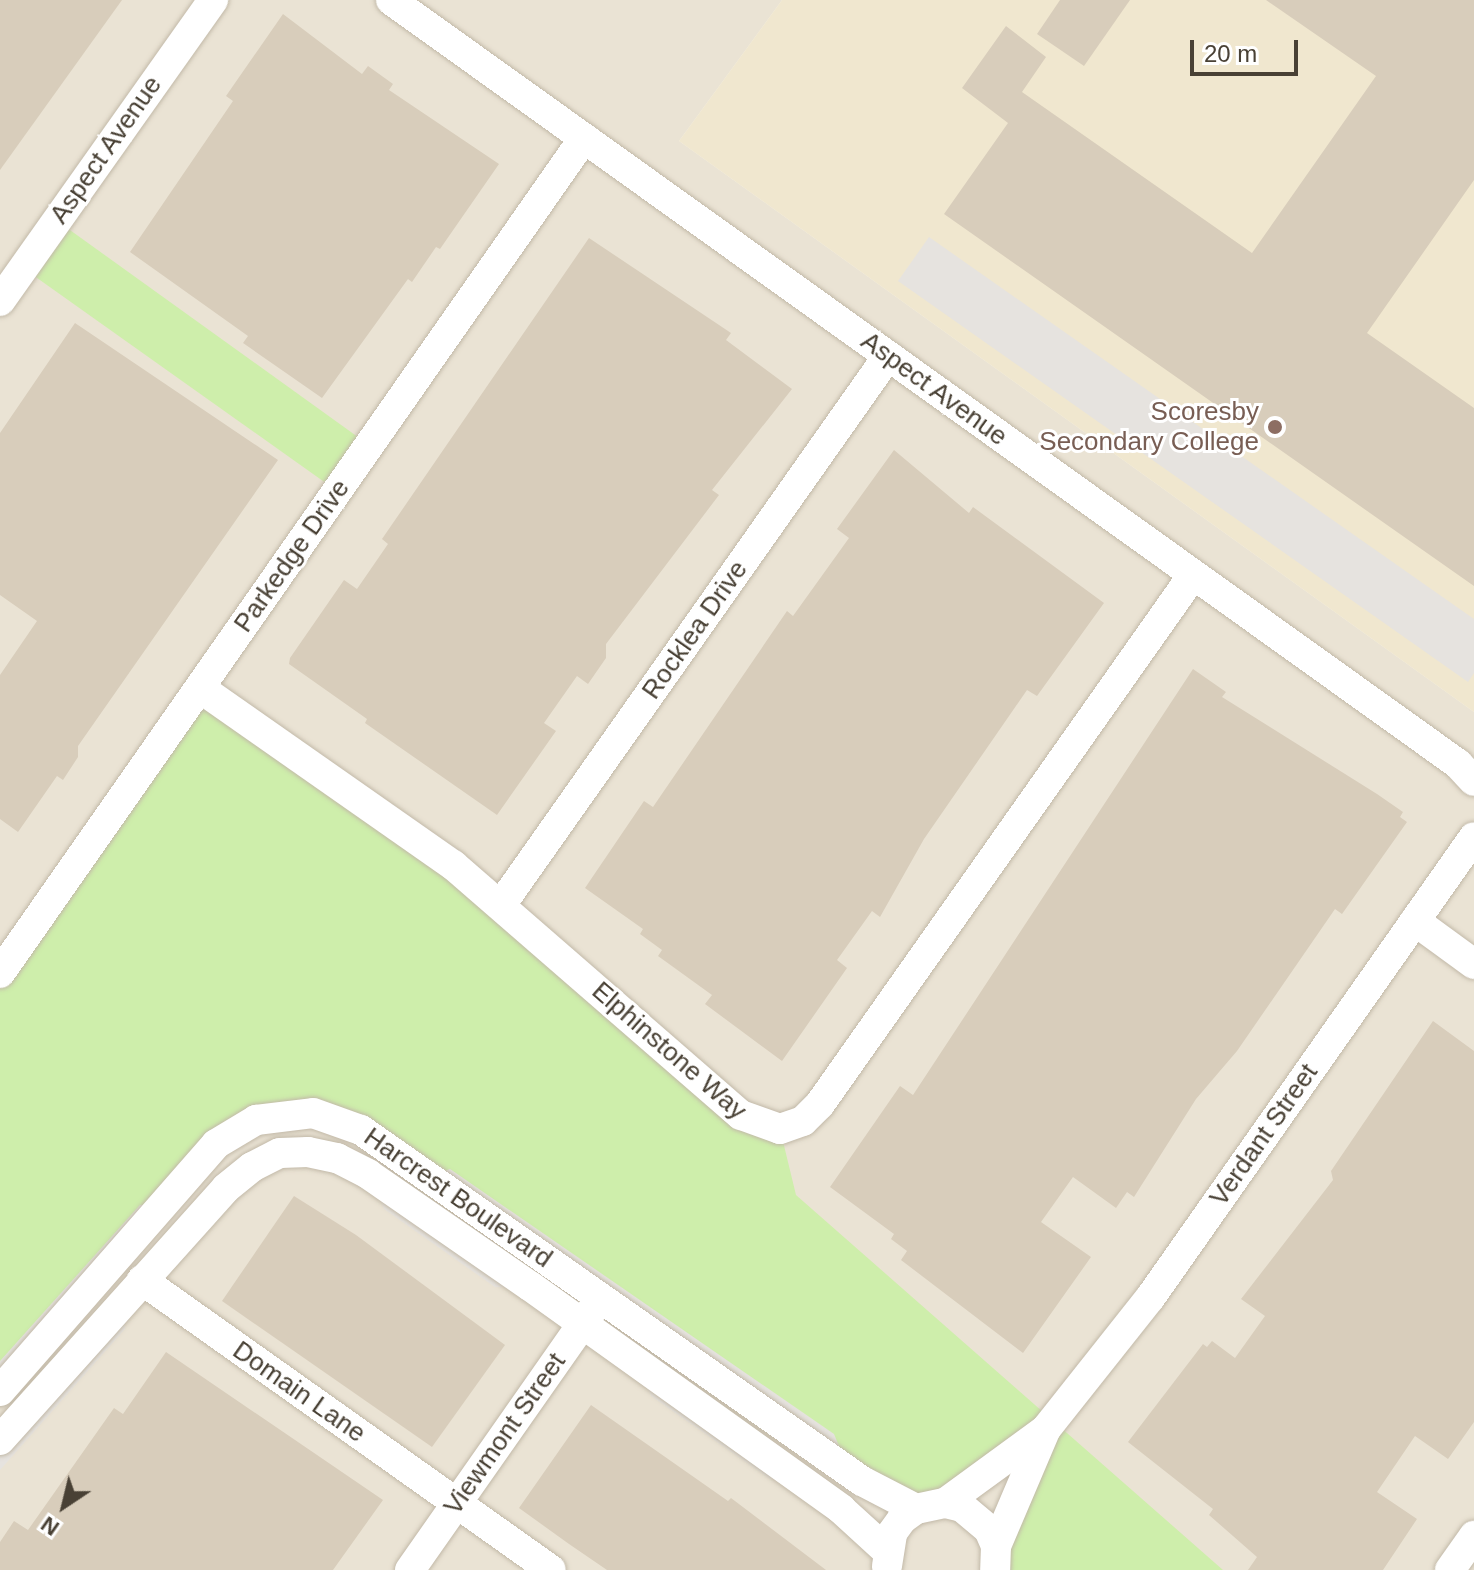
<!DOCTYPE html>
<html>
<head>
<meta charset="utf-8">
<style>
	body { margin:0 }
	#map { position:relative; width:1474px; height:1570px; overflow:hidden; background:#f5f1e7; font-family:Helvetica,sans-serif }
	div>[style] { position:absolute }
	.residential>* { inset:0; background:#eae3d4 }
	.education>* { inset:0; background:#f0e7cf }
	.green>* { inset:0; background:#ceeeab }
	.parking>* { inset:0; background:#e6e3df }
	.building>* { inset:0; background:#d8cdbb }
	.roads { filter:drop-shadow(0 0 2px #c2b9a8) drop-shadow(0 0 2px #c2b9a8) }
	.minor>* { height:30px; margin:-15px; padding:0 15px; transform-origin:15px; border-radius:15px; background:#fff }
	.dots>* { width:22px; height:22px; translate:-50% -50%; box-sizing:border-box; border:4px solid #fff; border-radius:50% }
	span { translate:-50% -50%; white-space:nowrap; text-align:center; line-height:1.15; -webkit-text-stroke:6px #fff; paint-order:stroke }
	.street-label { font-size:26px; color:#494135 }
	.education-label { font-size:26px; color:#785e54 }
	.right { translate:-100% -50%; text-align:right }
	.north { position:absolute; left:24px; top:1466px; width:80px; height:80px; -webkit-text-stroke:6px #fff; paint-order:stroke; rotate:215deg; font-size:22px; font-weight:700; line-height:32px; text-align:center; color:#494135 }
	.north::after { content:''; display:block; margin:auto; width:28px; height:36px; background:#494135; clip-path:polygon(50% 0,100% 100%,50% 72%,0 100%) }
	.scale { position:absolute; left:1190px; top:40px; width:108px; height:36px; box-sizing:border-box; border:4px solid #494135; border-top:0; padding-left:10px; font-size:24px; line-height:28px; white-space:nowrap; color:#494135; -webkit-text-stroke:6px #fff; paint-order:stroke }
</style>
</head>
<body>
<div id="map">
	<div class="residential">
		<div style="clip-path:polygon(0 0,782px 0,679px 141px,1474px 712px,1474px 1570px,0 1570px)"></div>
	</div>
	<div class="education">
		<div style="clip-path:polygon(782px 0,1474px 0,1474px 712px,679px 141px)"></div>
	</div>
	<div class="green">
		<div style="clip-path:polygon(56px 220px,369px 445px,337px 491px,23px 268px)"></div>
		<div style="clip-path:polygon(200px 688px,780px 1129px,796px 1195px,1223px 1570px,1003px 1570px,1045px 1431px,916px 1509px,361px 1130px,256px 1120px,0 1391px,0 973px)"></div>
	</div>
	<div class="parking">
		<div style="clip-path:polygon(929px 237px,1474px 619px,1474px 673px,1468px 682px,898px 281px)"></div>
		<div style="clip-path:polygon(450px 1169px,834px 1434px,843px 1456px,439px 1173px)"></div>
		<div style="clip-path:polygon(376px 1190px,516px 1288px,495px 1287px,384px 1209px)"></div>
		<div style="clip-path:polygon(158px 1204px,0 1378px,0 1361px,140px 1205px)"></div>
		<div style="clip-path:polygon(125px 1315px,125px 1329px,0 1470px,0 1453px)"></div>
		<div style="clip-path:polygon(642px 1376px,788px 1481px,770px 1479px,651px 1396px)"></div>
	</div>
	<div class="building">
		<div style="clip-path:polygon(0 0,122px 0,0 170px)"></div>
		<div style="clip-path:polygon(1060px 0,1130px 0,1084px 66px,1037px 34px)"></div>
		<div style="clip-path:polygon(1266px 0,1474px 0,1474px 180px,1367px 333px,1474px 408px,1474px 586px,944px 214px,1008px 123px,962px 88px,1006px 26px,1046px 57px,1022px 92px,1252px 253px,1376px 76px)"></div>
		<div style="clip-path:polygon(283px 14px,362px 74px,368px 66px,393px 84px,389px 90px,499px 164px,440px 249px,436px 247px,412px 282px,408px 279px,322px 398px,243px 343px,248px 336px,130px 252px,233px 101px,226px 96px)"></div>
		<div style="clip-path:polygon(589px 238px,731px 333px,726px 340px,792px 389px,712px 490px,719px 495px,606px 644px,606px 658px,588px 684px,577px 676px,544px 723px,556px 731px,497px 815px,365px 723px,367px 719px,289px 664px,290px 658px,344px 580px,357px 589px,388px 544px,382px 539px)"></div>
		<div style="clip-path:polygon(75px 323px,278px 460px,78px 746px,78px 757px,63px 780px,57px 776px,18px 832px,0 819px,0 675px,37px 621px,0 595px,0 433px)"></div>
		<div style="clip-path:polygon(894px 450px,969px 513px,973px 507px,1104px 603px,1037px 696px,1027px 690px,924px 839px,880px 917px,872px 911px,837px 960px,847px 968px,782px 1061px,705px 1004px,712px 995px,658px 956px,662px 950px,640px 934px,643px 929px,585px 888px,644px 801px,653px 807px,787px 611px,793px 616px,849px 538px,837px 529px)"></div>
		<div style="clip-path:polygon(1193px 669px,1226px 692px,1222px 697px,1377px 794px,1403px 812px,1400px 817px,1407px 822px,1342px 914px,1335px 909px,1237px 1051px,1196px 1099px,1134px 1197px,1127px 1192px,1116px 1208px,1073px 1177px,1041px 1222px,1091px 1257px,1023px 1353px,901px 1260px,907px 1251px,891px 1239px,894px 1234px,830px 1187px,900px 1086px,913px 1095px)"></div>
		<div style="clip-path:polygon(1433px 1021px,1474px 1051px,1474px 1422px,1448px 1459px,1415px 1436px,1377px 1492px,1417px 1519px,1383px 1570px,1248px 1570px,1257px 1557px,1209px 1515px,1213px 1509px,1128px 1442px,1203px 1344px,1207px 1347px,1212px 1341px,1235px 1358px,1265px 1316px,1241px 1299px,1333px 1180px,1331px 1171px)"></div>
		<div style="clip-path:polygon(294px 1196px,356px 1235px,505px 1345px,432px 1447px,222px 1301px)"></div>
		<div style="clip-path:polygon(166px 1352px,383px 1500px,333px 1570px,0 1570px,0 1542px,14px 1521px,28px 1530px,114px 1408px,123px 1414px)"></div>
		<div style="clip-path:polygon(591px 1405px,728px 1501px,731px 1498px,826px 1570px,607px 1570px,569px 1544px,519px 1508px)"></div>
	</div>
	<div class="roads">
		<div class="minor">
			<div style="left:391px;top:0;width:1312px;rotate:35.6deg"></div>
			<div style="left:1458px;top:764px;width:23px;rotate:47deg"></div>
			<div style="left:0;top:301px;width:369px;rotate:-54.7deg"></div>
			<div style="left:200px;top:688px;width:309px;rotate:35deg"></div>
			<div style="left:453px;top:865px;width:381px;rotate:41deg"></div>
			<div style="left:741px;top:1115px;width:41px;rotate:19.7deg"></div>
			<div style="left:780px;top:1129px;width:24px;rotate:-19deg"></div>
			<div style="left:803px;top:1121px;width:24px;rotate:-45deg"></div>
			<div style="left:820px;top:1104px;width:647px;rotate:-54.81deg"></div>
			<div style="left:501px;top:905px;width:672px;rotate:-54.82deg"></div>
			<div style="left:1415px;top:921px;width:73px;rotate:36.1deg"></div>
			<div style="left:0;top:973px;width:1019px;rotate:-55.03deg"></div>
			<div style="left:142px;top:1280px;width:501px;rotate:35.34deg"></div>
			<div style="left:0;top:1391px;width:328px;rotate:-48.8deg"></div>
			<div style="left:216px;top:1144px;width:47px;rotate:-31deg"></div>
			<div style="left:256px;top:1120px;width:57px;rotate:-7deg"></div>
			<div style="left:313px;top:1113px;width:51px;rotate:19.5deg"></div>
			<div style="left:361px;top:1130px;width:612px;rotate:35.02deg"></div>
			<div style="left:862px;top:1481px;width:61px;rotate:27.4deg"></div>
			<div style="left:0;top:1440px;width:338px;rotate:-48.1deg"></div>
			<div style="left:226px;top:1188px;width:33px;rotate:-39deg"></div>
			<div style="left:252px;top:1167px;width:31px;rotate:-27deg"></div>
			<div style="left:280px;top:1153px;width:28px;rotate:-2deg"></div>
			<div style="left:308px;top:1152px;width:30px;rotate:12deg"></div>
			<div style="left:337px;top:1158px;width:35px;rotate:27deg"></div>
			<div style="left:368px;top:1174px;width:197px;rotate:34.7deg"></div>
			<div style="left:530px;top:1286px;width:383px;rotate:35.6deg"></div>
			<div style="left:841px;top:1509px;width:61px;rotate:42.3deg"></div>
			<div style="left:945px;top:1503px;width:124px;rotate:-36.1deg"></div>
			<div style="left:996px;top:1546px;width:127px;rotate:-66.9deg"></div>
			<div style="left:1046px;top:1429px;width:167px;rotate:-51.6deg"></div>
			<div style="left:1150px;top:1298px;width:563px;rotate:-54.9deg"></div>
			<div style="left:887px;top:1566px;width:33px;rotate:-81deg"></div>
			<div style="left:892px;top:1533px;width:17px;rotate:-54deg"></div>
			<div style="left:902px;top:1519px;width:17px;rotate:-36deg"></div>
			<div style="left:916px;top:1509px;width:30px;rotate:-12deg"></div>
			<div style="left:945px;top:1503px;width:17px;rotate:13deg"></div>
			<div style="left:962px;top:1507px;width:35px;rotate:40deg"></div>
			<div style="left:989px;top:1530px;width:17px;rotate:66deg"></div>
			<div style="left:996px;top:1546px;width:24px;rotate:92deg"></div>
			<div style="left:410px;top:1570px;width:317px;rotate:-55deg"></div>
			<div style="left:1450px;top:1570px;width:42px;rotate:-54.8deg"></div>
		</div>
	</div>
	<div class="dots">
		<div style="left:1275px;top:427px;background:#8d6e63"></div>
	</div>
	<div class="street-label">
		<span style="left:106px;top:150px;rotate:-55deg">Aspect Avenue</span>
		<span style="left:934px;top:389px;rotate:36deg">Aspect Avenue</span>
		<span style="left:292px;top:556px;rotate:-55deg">Parkedge Drive</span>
		<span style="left:695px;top:630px;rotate:-55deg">Rocklea Drive</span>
		<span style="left:669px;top:1051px;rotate:41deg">Elphinstone Way</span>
		<span style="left:1264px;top:1135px;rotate:-55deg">Verdant Street</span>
		<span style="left:458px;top:1198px;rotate:35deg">Harcrest Boulevard</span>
		<span style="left:299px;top:1392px;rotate:35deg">Domain Lane</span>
		<span style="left:505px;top:1434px;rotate:-55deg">Viewmont Street</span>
	</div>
	<div class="education-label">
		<span class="right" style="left:1259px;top:427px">Scoresby<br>Secondary College</span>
	</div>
	<div class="north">N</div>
	<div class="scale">20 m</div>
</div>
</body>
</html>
